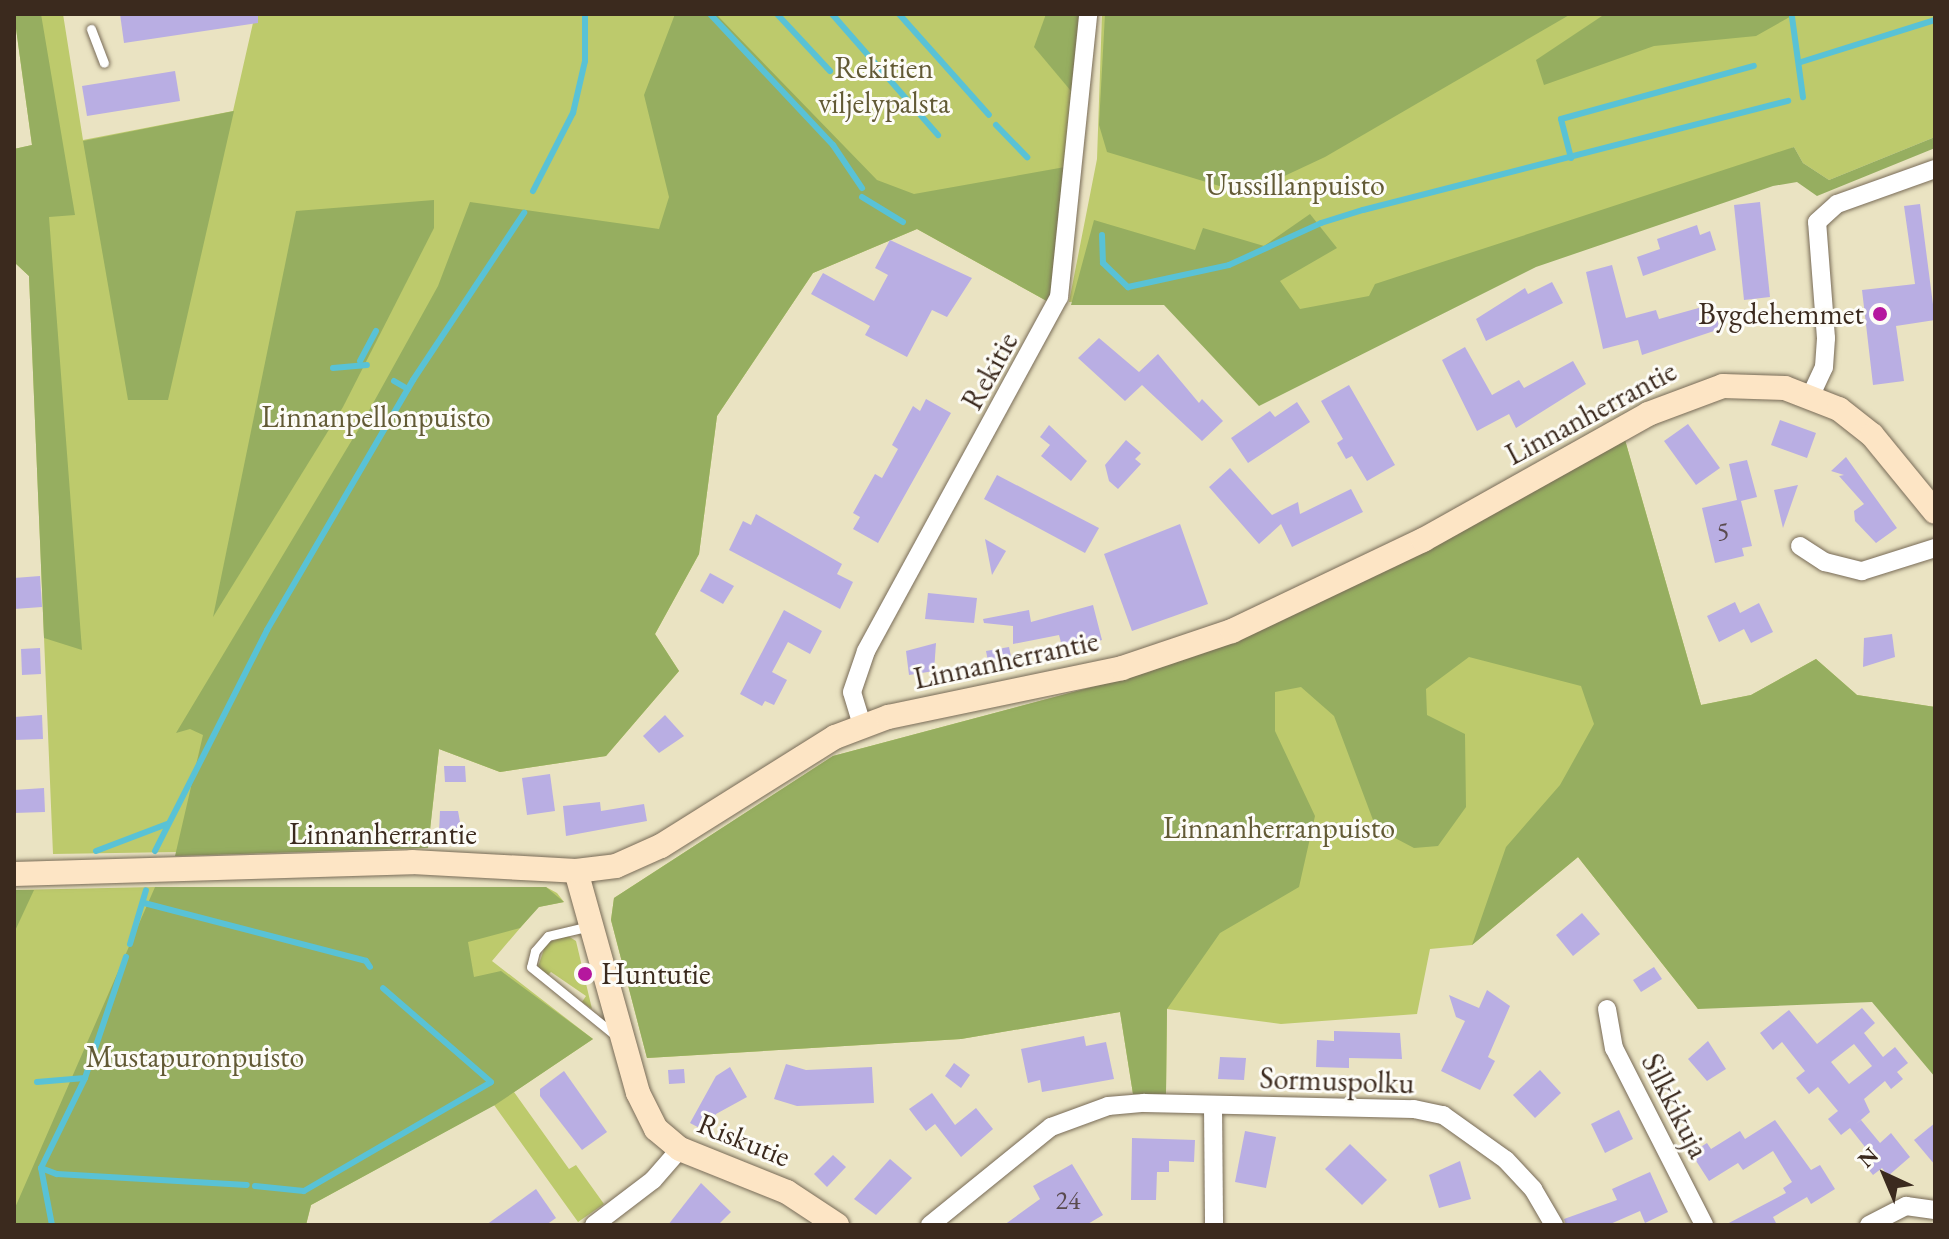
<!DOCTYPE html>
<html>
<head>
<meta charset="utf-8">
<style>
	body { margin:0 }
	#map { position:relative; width:1949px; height:1239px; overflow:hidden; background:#eae3c2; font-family:"EB Garamond",serif }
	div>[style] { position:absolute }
	.green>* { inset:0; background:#bdca6c }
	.forest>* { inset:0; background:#96ae60 }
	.stream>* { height:6px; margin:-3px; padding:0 3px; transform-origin:3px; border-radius:3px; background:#59c2d6 }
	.building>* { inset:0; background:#b9aee3 }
	.roads { filter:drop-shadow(0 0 2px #786b57) drop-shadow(0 0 2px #786b57) }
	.lane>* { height:9px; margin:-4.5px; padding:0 4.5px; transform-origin:4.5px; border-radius:4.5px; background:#fff }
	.street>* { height:18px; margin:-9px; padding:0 9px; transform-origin:9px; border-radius:9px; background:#fff }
	.secondary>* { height:24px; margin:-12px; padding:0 12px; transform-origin:12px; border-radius:12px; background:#fde5c5 }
	.dots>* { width:22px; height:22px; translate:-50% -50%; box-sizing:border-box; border:4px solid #fdfcf7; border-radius:50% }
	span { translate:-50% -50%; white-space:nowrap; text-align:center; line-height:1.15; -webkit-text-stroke:6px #fdfcf7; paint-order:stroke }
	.number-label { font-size:26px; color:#5a4b4f }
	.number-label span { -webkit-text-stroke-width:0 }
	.park-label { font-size:30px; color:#625a35 }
	.poi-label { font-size:30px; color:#3b2a1e }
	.right { translate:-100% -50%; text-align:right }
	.left { translate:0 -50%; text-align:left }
	.street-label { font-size:30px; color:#3b2a1e }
	.frame { position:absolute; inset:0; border:16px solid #3b2a1e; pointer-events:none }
	.north { position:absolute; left:1845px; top:1135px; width:80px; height:80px; -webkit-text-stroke:6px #fdfcf7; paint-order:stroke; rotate:316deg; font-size:22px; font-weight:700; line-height:32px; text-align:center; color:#3b2a1e }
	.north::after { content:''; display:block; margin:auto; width:28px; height:36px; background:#3b2a1e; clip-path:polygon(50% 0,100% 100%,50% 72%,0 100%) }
</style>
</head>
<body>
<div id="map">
	<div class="green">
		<div style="clip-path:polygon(14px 14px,63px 14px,83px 140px,233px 111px,255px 14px,1082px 14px,1054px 305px,917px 229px,813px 273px,717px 416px,699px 554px,655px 634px,679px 671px,606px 756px,500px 772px,439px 749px,428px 848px,53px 854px,29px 276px,14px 262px,14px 149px,32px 145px)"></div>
		<div style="clip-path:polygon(1102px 14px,1935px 14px,1935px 137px,1829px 180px,1803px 163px,1794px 147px,1393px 329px,1166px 300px,1069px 302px,1097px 159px)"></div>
		<div style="clip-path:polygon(1625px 440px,1701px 705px,1751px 695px,1816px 659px,1857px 695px,1935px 707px,1698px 1009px,1578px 857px,1472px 945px,1430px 949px,1417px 1014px,1281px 1024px,1167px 1009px,1166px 1094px,1133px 1094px,1120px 1012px,961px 1039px,647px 1058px,611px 920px,614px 898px,833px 756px,1149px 672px,1248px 633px,1315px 605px)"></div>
		<div style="clip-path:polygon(155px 887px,546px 887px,557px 893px,564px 902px,538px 907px,492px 961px,593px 1039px,514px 1092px,569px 1169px,576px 1165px,604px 1204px,578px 1222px,494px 1105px,311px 1205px,306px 1225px,14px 1225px,14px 890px)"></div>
		<div style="clip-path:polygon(568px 936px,576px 941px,592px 1009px,582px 1002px,586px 996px,551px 972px,546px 977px,538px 967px,546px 943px)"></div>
	</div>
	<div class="forest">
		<div style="clip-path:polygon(14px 14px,41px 14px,75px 215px,49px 217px,82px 650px,44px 638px,29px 276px,14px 262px,14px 149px,32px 145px)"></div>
		<div style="clip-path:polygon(675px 14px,716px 14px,877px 180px,914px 194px,1065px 167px,1054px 305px,917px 229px,813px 273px,717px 416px,699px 554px,655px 634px,679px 671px,606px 756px,500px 772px,439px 749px,428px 848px,175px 856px,203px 735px,190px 729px,176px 733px,361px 425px,438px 286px,470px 202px,659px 229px,669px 197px,644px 95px)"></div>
		<div style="clip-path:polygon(1046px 14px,1082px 14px,1076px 97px,1034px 47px)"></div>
		<div style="clip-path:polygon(1105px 14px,1571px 14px,1325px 157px,1246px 194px,1107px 152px,1099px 125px)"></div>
		<div style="clip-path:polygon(1605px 14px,1795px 14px,1756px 36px,1654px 46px,1544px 85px,1536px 60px)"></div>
		<div style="clip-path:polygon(234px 111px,168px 400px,128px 400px,83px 141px)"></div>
		<div style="clip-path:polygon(1935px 137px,1935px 148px,1817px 196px,1797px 182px,1773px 186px,1536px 267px,1259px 406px,1164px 305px,1071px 305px,1094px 220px,1195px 250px,1203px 228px,1264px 246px,1310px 214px,1337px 248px,1280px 281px,1300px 309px,1369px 296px,1375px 284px,1794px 147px,1803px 163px,1829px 180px)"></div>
		<div style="clip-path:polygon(434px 200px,434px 228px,343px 407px,213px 617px,296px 211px)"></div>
		<div style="clip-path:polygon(1625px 440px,1701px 705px,1751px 695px,1816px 659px,1857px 695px,1935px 707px,1935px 1077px,1872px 1002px,1698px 1009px,1578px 857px,1472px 945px,1506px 847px,1560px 785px,1594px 724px,1581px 686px,1469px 657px,1426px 689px,1427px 715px,1465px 734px,1466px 807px,1438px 846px,1414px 848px,1376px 828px,1334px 716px,1301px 687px,1275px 692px,1275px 731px,1315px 816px,1299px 887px,1220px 933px,1167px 1009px,1166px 1094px,1133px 1094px,1120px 1012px,961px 1039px,647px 1058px,611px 920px,614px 898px,833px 756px,1149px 672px,1248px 633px,1315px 605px)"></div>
		<div style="clip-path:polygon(155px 887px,546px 887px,564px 902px,539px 907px,520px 928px,468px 942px,474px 977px,501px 971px,593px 1039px,495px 1105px,311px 1205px,306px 1225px,14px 1225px,14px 1210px)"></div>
		<div style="clip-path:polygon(14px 890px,34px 890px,14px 933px)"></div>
	</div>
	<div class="stream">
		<div style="left:710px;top:14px;width:180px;rotate:46.8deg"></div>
		<div style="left:833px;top:145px;width:52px;rotate:56deg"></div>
		<div style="left:777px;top:14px;width:78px;rotate:47.1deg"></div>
		<div style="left:832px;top:14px;width:161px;rotate:48.8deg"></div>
		<div style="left:899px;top:14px;width:135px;rotate:48.3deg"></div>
		<div style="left:1792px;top:17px;width:81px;rotate:82.2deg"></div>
		<div style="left:1801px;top:62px;width:140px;rotate:-17.4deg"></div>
		<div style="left:996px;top:125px;width:45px;rotate:45.9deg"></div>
		<div style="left:1571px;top:158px;width:40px;rotate:-104.4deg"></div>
		<div style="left:1561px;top:119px;width:200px;rotate:-15.4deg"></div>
		<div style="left:533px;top:191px;width:88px;rotate:-62.9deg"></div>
		<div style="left:573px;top:113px;width:53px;rotate:-77deg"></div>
		<div style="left:585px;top:61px;width:47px;rotate:-90deg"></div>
		<div style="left:862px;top:197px;width:48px;rotate:31.4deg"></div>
		<div style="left:1102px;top:235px;width:28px;rotate:88deg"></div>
		<div style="left:1103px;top:263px;width:35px;rotate:44deg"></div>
		<div style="left:1128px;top:287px;width:103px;rotate:-12.3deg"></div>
		<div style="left:1229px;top:265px;width:101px;rotate:-24.5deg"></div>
		<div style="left:1321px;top:223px;width:44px;rotate:-17.2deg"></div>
		<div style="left:1363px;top:210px;width:439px;rotate:-14.4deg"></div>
		<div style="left:360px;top:361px;width:34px;rotate:-62deg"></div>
		<div style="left:333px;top:368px;width:34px;rotate:-5deg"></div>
		<div style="left:394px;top:381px;width:16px;rotate:30deg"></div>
		<div style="left:96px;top:851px;width:76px;rotate:-20.8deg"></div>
		<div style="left:155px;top:851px;width:248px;rotate:-63.1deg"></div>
		<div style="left:267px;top:630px;width:290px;rotate:-59.7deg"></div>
		<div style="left:413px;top:380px;width:201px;rotate:-56.4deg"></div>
		<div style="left:144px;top:903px;width:229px;rotate:14.6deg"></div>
		<div style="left:366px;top:961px;width:7px;rotate:56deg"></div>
		<div style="left:130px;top:944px;width:56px;rotate:-73.5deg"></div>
		<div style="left:37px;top:1082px;width:48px;rotate:-4.8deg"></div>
		<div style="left:41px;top:1168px;width:17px;rotate:21deg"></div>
		<div style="left:57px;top:1174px;width:190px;rotate:3.3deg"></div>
		<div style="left:255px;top:1186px;width:49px;rotate:5.8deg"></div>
		<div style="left:304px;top:1191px;width:216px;rotate:-30.2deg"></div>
		<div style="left:491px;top:1082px;width:143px;rotate:-139deg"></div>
		<div style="left:52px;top:1225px;width:58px;rotate:-100.9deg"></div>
		<div style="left:41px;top:1168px;width:100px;rotate:-63.9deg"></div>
		<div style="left:85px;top:1078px;width:128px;rotate:-71.3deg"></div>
	</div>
	<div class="building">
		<div style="clip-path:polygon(120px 14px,258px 14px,258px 23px,124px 43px)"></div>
		<div style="clip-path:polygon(175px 71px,180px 101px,87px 116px,82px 86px)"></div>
		<div style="clip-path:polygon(1760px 202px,1770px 297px,1744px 300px,1734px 205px)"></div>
		<div style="clip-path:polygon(1920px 204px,1935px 320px,1896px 326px,1904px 381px,1873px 385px,1862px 290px,1915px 284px,1904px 206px)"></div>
		<div style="clip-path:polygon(1697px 225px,1700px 235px,1710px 231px,1716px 250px,1643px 276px,1637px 257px,1660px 249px,1657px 239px)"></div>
		<div style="clip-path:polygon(890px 240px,972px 278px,947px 317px,932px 310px,907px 357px,865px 335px,870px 326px,811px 294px,823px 273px,874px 301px,888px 275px,875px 268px)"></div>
		<div style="clip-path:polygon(1612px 265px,1626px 318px,1656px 310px,1659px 319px,1713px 304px,1720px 329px,1642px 355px,1638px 340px,1603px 349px,1586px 272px)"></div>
		<div style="clip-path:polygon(1552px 282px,1563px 303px,1486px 341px,1476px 319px,1525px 288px,1528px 294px)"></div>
		<div style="clip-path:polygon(1099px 338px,1139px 372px,1158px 354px,1199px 403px,1202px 399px,1223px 421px,1202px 441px,1142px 385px,1125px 401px,1078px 358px)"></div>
		<div style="clip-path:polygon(1465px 347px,1492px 395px,1519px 380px,1524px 388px,1573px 361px,1586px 384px,1516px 428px,1509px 414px,1477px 431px,1442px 360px)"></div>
		<div style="clip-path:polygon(1349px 385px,1395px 465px,1367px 481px,1352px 456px,1346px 459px,1337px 443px,1343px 439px,1321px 401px)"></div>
		<div style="clip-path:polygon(926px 399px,951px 413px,878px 543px,853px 529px,860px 517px,853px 513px,875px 474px,882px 478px,898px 449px,892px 445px,913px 406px,920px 411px)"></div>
		<div style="clip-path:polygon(1297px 402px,1310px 422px,1248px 463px,1231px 438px,1270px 411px,1275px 417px)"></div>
		<div style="clip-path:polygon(1780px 420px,1816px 433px,1807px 458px,1771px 445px)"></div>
		<div style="clip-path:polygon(1688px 424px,1720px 468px,1696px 485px,1664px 441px)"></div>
		<div style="clip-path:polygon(1049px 425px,1087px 461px,1071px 481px,1041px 456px,1050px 445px,1040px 437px)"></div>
		<div style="clip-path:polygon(1126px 440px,1141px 453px,1135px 459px,1141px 464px,1118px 489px,1109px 481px,1105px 465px)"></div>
		<div style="clip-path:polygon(1846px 457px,1897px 528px,1876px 543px,1855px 521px,1854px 511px,1864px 504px,1839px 476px,1844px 475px,1831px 471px)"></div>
		<div style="clip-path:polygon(1747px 460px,1757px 497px,1741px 501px,1752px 546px,1742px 548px,1744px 556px,1715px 563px,1702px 508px,1737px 500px,1729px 464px)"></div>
		<div style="clip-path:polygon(1230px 468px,1272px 515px,1298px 502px,1300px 514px,1351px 489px,1363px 512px,1292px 547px,1281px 524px,1259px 544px,1209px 487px)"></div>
		<div style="clip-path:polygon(997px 475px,1099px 528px,1085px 553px,984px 499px)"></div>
		<div style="clip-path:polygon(1798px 485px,1783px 528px,1774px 490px)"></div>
		<div style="clip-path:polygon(756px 514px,842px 564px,837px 574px,853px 582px,840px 609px,729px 550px,743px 521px,751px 525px)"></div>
		<div style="clip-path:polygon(1180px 524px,1208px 604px,1132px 631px,1104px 554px)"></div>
		<div style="clip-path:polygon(985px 539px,1006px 551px,992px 575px)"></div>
		<div style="clip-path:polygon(710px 573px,734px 586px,723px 604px,700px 591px)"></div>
		<div style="clip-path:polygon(40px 576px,42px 607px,14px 609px,14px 578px)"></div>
		<div style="clip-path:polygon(928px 593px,977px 598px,974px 623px,925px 619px)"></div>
		<div style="clip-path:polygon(1735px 602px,1740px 613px,1759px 603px,1773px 632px,1751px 643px,1744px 629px,1719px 642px,1707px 616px)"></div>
		<div style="clip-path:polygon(1093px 605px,1102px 640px,1063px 650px,1059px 635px,1013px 644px,1013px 626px,984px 623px,983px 619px,1029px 610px,1031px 622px)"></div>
		<div style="clip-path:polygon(784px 610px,822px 631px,810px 654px,788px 642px,772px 672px,787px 680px,774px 705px,765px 701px,762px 706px,740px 694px)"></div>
		<div style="clip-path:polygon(1892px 634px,1895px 657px,1863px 667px,1864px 638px)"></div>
		<div style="clip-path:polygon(936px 643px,934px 671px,909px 675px,906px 651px)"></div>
		<div style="clip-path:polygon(1009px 647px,1012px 661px,989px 666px,986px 651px)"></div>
		<div style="clip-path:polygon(40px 648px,41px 674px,22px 675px,21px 649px)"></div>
		<div style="clip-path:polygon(42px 715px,43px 739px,14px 740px,14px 717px)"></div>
		<div style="clip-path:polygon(665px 715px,684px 736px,659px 753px,643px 736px)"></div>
		<div style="clip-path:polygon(444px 766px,465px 766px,466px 782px,445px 782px)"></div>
		<div style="clip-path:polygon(550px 774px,555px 811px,527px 815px,522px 778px)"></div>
		<div style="clip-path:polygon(44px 788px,45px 812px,14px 813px,14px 790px)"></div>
		<div style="clip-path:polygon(600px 802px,601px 811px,644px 804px,647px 821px,566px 836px,563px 806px)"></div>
		<div style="clip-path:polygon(440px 811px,458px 811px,462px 833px,439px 832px)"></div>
		<div style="clip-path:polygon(1582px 913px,1600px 934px,1573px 956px,1556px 935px)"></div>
		<div style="clip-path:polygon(1654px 967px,1662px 979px,1641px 992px,1633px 980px)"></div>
		<div style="clip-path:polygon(1487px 990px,1510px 1006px,1488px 1057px,1495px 1061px,1480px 1090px,1441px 1071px,1465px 1021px,1456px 1017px,1449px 995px,1479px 1008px)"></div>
		<div style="clip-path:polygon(evenodd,1862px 1008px,1875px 1023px,1864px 1033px,1883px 1057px,1895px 1047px,1908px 1063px,1897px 1072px,1903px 1079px,1891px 1089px,1885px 1081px,1864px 1099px,1870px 1112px,1855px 1125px,1861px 1120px,1880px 1143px,1891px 1133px,1910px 1157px,1888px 1176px,1882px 1168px,1873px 1175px,1860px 1159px,1869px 1152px,1850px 1128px,1841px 1135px,1828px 1119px,1838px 1111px,1818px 1087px,1809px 1094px,1796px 1078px,1805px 1071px,1782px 1042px,1773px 1050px,1760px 1033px,1789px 1010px,1817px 1044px,1862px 1008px,1854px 1044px,1872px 1066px,1849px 1084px,1831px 1062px,1854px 1044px)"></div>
		<div style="clip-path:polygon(1334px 1031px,1400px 1033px,1402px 1059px,1349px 1058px,1349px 1068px,1316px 1067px,1317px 1040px,1334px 1041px)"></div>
		<div style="clip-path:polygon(1084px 1036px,1086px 1046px,1106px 1042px,1114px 1079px,1042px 1092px,1040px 1080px,1028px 1083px,1021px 1049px)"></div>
		<div style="clip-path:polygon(1708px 1041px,1726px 1069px,1707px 1081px,1688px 1059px)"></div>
		<div style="clip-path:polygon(1220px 1057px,1246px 1058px,1244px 1080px,1218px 1079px)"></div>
		<div style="clip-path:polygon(954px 1063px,970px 1075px,961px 1088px,945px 1076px)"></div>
		<div style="clip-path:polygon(786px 1064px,806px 1070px,872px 1067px,874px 1103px,797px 1106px,774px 1099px)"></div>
		<div style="clip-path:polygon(730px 1067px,747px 1097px,716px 1114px,707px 1132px,690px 1123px,716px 1076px)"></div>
		<div style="clip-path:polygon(684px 1069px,685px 1083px,669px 1084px,668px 1070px)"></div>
		<div style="clip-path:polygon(1540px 1070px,1561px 1093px,1535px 1118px,1513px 1095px)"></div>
		<div style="clip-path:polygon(564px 1071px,607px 1132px,582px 1150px,540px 1096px,540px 1089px)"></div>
		<div style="clip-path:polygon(932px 1093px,955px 1125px,976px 1108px,993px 1129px,961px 1157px,935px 1124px,926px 1131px,909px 1109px)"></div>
		<div style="clip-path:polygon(1619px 1110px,1633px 1139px,1605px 1153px,1591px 1124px)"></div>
		<div style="clip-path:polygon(1775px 1120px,1811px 1170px,1820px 1165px,1835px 1189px,1811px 1204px,1807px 1197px,1773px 1217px,1777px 1225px,1725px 1225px,1786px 1193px,1783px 1188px,1792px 1182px,1773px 1151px,1743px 1170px,1738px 1163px,1709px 1181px,1691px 1153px,1707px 1143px,1711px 1149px,1740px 1131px,1745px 1139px)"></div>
		<div style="clip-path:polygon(1935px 1123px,1935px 1165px,1914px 1140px)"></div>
		<div style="clip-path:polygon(1245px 1131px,1276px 1137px,1266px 1188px,1235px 1182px)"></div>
		<div style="clip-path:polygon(1132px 1138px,1195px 1140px,1194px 1162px,1169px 1161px,1169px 1172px,1157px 1172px,1156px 1200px,1131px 1200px)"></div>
		<div style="clip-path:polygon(1350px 1144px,1387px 1180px,1362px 1205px,1325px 1169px)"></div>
		<div style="clip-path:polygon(833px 1155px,846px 1167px,827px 1187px,814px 1174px)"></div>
		<div style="clip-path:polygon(890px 1159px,912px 1178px,876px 1215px,854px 1199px)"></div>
		<div style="clip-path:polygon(1460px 1161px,1471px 1199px,1439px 1208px,1429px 1175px)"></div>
		<div style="clip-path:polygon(1072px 1164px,1103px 1215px,1086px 1225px,1004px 1225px,1040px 1199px,1033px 1186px)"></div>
		<div style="clip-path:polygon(1650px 1172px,1668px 1212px,1645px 1223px,1640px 1211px,1608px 1225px,1566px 1225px,1564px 1219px,1617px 1200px,1612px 1189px)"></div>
		<div style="clip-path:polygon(701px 1183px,731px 1212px,718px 1225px,668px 1225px)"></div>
		<div style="clip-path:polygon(536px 1189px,556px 1218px,546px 1225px,486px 1225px)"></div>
	</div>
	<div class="roads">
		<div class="lane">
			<div style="left:91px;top:29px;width:36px;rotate:69deg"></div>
			<div style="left:590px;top:926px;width:43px;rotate:166.6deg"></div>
			<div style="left:548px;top:936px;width:20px;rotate:131deg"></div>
			<div style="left:535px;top:951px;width:16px;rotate:104deg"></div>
			<div style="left:531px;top:967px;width:108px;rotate:39deg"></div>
		</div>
		<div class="street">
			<div style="left:1811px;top:395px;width:31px;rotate:-65deg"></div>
			<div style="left:1824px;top:367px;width:29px;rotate:-86deg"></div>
			<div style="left:1826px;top:338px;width:116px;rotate:-94.4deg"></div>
			<div style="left:1817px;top:222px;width:27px;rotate:-42deg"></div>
			<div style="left:1837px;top:204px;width:104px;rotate:-19.7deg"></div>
			<div style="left:1800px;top:546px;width:30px;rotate:33deg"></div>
			<div style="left:1825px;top:562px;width:38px;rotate:14deg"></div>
			<div style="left:1862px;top:571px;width:77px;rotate:-17.5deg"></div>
			<div style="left:862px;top:725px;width:34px;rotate:-107deg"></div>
			<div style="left:852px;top:692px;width:43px;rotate:-71.1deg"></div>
			<div style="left:866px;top:651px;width:403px;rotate:-61.4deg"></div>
			<div style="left:1059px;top:297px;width:284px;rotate:-84.1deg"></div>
			<div style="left:1607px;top:1009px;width:40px;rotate:80deg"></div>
			<div style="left:1614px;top:1048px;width:199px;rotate:63deg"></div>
			<div style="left:1213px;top:1105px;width:120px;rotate:89.5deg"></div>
			<div style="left:594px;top:1225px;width:74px;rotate:-37.3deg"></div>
			<div style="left:653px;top:1180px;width:41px;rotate:-48.9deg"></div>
			<div style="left:930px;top:1225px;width:156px;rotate:-39deg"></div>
			<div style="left:1051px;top:1127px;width:61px;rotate:-20.2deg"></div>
			<div style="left:1108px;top:1106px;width:36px;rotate:-5deg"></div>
			<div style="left:1144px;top:1103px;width:270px;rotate:1.3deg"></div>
			<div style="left:1414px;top:1109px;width:30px;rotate:12deg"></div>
			<div style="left:1443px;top:1115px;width:77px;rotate:35.5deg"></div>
			<div style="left:1506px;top:1160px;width:40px;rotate:47deg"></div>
			<div style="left:1533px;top:1189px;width:42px;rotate:59.7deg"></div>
			<div style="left:1869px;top:1225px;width:42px;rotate:-27.2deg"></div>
			<div style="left:1906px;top:1206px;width:29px;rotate:8deg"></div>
		</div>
		<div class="secondary">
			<div style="left:576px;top:871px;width:230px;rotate:74.4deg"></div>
			<div style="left:638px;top:1093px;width:40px;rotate:63.4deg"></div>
			<div style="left:656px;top:1129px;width:31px;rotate:40deg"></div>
			<div style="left:680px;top:1149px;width:115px;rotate:21.9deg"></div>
			<div style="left:787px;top:1192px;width:60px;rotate:33.4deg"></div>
			<div style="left:14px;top:874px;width:398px;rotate:-1.7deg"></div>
			<div style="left:412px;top:862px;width:164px;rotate:3.1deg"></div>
			<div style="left:576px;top:871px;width:40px;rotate:-7.1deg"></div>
			<div style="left:616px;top:866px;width:49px;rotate:-24deg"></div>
			<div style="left:661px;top:846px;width:205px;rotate:-32.1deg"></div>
			<div style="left:835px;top:737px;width:57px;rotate:-20.7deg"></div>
			<div style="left:888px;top:717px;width:239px;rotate:-11.8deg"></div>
			<div style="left:1122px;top:668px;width:116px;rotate:-18.6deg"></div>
			<div style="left:1232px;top:631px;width:212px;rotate:-25.5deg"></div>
			<div style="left:1423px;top:540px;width:258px;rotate:-29.2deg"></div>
			<div style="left:1648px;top:414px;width:80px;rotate:-20.5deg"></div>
			<div style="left:1723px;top:386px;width:62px;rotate:1.8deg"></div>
			<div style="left:1785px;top:388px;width:58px;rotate:21.3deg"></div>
			<div style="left:1839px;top:409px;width:42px;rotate:38.2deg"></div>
			<div style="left:1872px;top:435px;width:99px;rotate:50.7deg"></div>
		</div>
	</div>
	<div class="dots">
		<div style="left:1880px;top:314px;background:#b5179e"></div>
		<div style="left:585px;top:974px;background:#b5179e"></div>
	</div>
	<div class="number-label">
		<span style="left:1723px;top:532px">5</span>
		<span style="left:1068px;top:1201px">24</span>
	</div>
	<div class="park-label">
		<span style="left:884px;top:85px">Rekitien<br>viljelypalsta</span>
		<span style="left:1295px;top:185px">Uussillanpuisto</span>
		<span style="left:376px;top:417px">Linnanpellonpuisto</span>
		<span style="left:1279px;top:828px">Linnanherranpuisto</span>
		<span style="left:195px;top:1057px">Mustapuronpuisto</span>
	</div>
	<div class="poi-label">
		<span class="right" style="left:1864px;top:314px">Bygdehemmet</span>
		<span class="left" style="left:601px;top:974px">Huntutie</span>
	</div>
	<div class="street-label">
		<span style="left:990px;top:371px;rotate:-61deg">Rekitie</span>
		<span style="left:1591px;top:413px;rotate:-28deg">Linnanherrantie</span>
		<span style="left:1006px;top:660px;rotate:-12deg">Linnanherrantie</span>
		<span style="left:383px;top:834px">Linnanherrantie</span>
		<span style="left:1337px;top:1081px;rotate:2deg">Sormuspolku</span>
		<span style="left:1675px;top:1106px;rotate:63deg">Silkkikuja</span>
		<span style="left:744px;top:1140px;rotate:22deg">Riskutie</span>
	</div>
	<div class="frame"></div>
	<div class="north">N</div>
</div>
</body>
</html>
